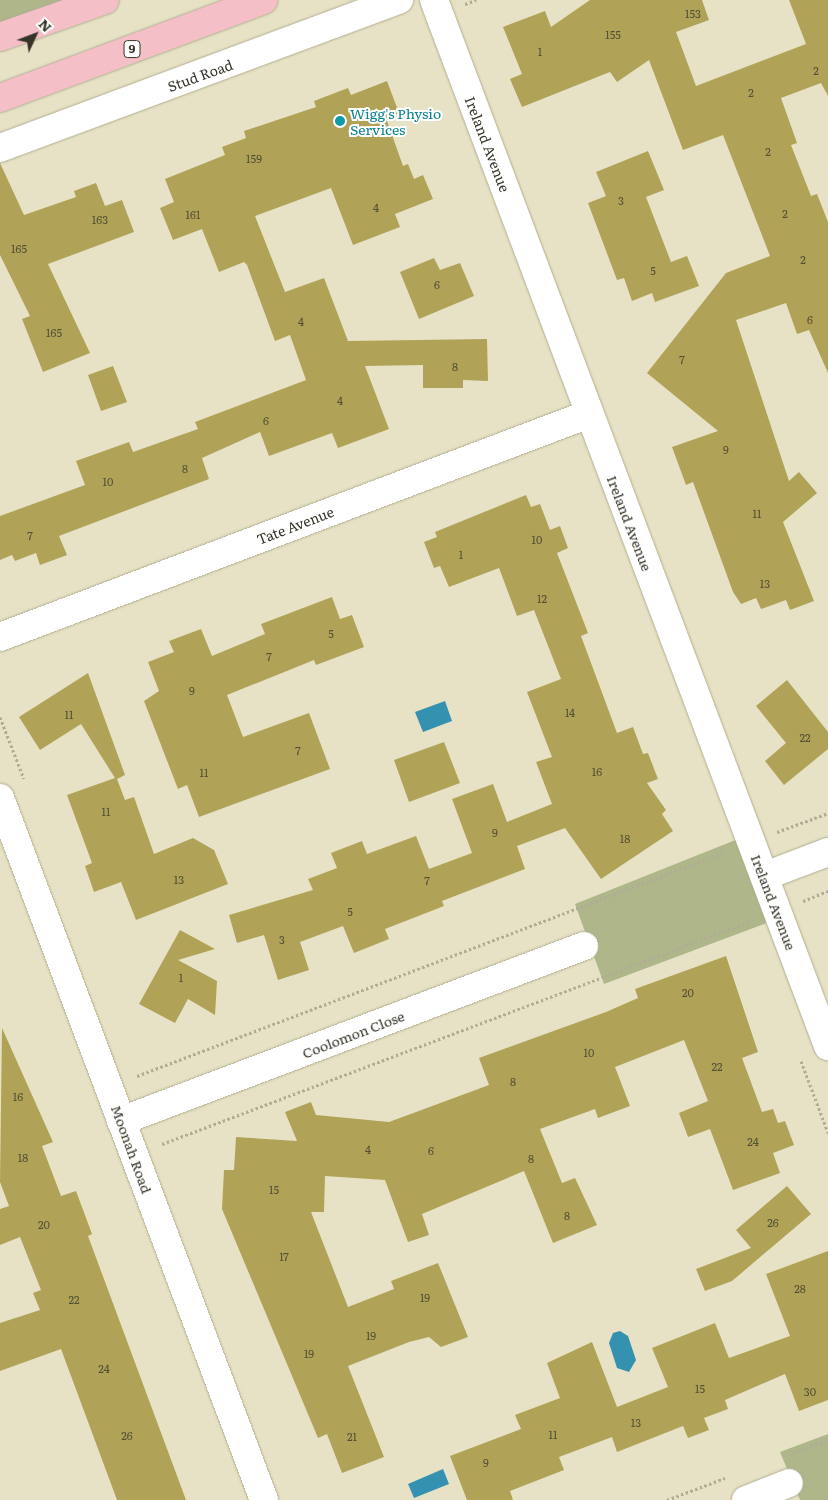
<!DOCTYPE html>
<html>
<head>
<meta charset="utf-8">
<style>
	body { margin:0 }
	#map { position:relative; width:828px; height:1500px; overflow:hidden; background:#e7e2c5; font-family:Literata,serif }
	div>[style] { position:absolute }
	.green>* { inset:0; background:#afb68a }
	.water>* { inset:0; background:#3491b0 }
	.building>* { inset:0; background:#b0a358 }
	.path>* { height:3px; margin-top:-1.5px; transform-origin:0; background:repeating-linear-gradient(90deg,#b0ac95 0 2.5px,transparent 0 5px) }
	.roads { filter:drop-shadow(0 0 1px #b2ae92) drop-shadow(0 0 1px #b2ae92) }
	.minor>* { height:28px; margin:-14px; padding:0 14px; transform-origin:14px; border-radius:14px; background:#fff }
	.primary>* { height:28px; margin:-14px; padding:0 14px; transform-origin:14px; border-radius:14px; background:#f4bfc7 }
	.dots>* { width:14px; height:14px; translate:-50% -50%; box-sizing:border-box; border:2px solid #fff; border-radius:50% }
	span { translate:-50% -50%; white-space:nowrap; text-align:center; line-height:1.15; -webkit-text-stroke:4px #fff; paint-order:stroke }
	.number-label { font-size:11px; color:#545034 }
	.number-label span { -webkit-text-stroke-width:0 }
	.shield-label span { padding:1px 4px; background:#fff; border:1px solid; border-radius:4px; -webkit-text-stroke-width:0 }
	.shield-label { font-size:12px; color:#363428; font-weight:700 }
	.street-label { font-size:14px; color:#363428 }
	.culture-label { font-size:14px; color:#0d838f }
	.left { translate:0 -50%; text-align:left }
	.north { position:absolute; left:10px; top:10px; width:50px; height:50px; -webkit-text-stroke:4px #fff; paint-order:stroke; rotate:47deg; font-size:14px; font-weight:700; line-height:20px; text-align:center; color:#363428 }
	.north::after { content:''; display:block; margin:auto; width:18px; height:22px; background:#363428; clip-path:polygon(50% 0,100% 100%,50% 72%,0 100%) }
</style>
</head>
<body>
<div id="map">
	<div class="green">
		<div style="clip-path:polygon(0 0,104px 0,0 37px)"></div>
		<div style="clip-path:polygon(748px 835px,780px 918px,604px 984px,575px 904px)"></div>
		<div style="clip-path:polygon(828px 1434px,828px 1500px,800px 1500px,780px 1452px)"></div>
	</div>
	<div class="water">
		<div style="clip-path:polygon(445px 701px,452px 721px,423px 732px,415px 712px)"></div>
		<div style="clip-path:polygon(620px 1331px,628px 1336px,636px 1360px,629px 1372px,617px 1368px,609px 1343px,613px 1333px)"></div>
		<div style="clip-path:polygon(443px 1469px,449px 1484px,414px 1498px,408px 1484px)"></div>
	</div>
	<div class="building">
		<div style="clip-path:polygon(590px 0,702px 0,709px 20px,676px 32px,696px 86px,806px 44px,789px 0,828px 0,828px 96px,821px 83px,781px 98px,797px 143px,791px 145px,811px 196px,817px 194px,828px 222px,828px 373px,809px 330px,797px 334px,786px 303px,736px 320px,789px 481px,799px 472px,817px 493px,783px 522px,814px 601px,790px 610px,786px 600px,761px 609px,756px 598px,741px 604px,733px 592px,693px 482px,686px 485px,672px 447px,718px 431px,647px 373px,726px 273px,770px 256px,723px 135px,683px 150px,649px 60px,617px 82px,610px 72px,522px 107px,510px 79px,522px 74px,503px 27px,545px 11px,551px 27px)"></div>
		<div style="clip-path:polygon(387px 81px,399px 113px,386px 118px,403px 166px,408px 164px,414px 179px,423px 175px,433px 199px,395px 214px,400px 227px,353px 245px,331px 188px,255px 216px,285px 292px,324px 278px,348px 341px,487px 339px,488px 381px,463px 380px,463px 388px,423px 388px,423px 365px,365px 366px,389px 429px,338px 448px,332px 433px,269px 456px,260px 432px,202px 458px,209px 479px,59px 536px,67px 555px,40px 565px,36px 553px,15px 561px,12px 555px,0 560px,0 516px,85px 485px,76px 461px,129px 442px,133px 452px,198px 429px,195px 422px,306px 380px,290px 335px,275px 341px,247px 265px,244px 262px,219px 272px,202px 229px,173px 240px,160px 208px,174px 202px,165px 179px,225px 155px,222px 147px,246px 138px,244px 131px,316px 107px,314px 101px,348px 88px,351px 95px)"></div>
		<div style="clip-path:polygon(648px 151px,664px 190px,646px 197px,671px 262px,687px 256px,699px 286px,655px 302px,652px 293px,632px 301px,624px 278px,617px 280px,588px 203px,606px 196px,596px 172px)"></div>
		<div style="clip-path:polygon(0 163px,24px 215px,76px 197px,74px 191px,96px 183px,105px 206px,122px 200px,134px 232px,48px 264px,90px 353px,43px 372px,22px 319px,30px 316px,0 255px)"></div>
		<div style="clip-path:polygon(434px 258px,440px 270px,460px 263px,474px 296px,419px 319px,400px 272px)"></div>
		<div style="clip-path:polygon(113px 366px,127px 402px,101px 411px,88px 375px)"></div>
		<div style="clip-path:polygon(526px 495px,531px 507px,540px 504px,550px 530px,560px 526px,568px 548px,557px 553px,588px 633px,581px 636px,617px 733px,633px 727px,643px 754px,648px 753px,658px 779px,647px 783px,666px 810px,662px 814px,673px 831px,601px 879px,565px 828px,517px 846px,525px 869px,442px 901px,444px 906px,385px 929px,389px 939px,354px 953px,343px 926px,300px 942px,309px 970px,278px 980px,264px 935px,237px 943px,229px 915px,313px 890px,308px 879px,337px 868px,331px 853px,362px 841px,367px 854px,416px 836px,429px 869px,472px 853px,452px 799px,493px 784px,507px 822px,552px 804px,536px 762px,552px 757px,527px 692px,561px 679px,534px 610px,517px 616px,499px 568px,449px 587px,440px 566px,434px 568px,424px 542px,437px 537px,435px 532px)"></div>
		<div style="clip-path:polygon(332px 597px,340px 619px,352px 615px,364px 647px,316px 665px,314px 660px,227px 695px,243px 737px,309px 713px,330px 769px,199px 817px,187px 785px,178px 789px,144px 701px,159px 691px,148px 662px,174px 652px,169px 641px,201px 629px,212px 656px,265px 634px,261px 624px)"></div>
		<div style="clip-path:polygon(88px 673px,125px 775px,117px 779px,125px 800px,134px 797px,154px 854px,193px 838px,214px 850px,228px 884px,136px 920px,121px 882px,94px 892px,85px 866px,92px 863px,67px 795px,115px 778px,81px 724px,40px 750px,19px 717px)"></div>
		<div style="clip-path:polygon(787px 680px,828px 732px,828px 749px,784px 785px,765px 761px,786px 743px,756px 706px)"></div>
		<div style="clip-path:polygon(444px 742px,460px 783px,409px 802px,394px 760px)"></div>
		<div style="clip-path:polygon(180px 930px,215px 949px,178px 960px,217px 981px,215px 1015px,188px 999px,175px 1023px,139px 1004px)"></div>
		<div style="clip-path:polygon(726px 956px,758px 1052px,742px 1058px,762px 1112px,773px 1109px,778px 1123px,785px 1121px,794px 1145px,773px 1153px,780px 1173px,733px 1190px,710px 1129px,688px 1137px,679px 1113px,708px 1101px,684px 1040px,615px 1067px,630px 1106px,598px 1118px,595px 1109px,540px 1129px,562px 1183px,575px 1178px,597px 1225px,553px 1243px,524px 1171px,422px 1214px,429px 1235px,408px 1242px,385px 1180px,325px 1176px,324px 1212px,311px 1212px,348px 1307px,394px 1289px,391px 1281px,438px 1263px,468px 1337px,441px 1347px,429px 1337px,409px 1342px,348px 1366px,384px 1457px,342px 1473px,327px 1434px,318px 1438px,222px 1209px,224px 1170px,234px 1170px,236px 1137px,297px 1141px,285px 1112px,311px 1102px,316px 1115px,389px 1122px,489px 1085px,479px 1058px,606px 1012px,638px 998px,635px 989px)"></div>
		<div style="clip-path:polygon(2px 1028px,53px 1142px,42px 1146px,61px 1196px,76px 1191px,92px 1234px,88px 1236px,186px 1500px,117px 1500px,61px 1349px,0 1371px,0 1323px,40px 1310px,33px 1293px,41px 1290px,20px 1237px,0 1245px,0 1209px,9px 1206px,0 1182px)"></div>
		<div style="clip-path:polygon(787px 1186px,811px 1214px,732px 1281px,705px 1291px,696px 1269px,751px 1248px,736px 1230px)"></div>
		<div style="clip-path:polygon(828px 1251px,828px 1400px,799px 1411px,785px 1374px,725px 1400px,728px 1409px,704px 1418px,709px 1430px,688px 1438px,683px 1426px,617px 1452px,612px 1437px,559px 1457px,564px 1470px,510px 1491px,513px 1500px,467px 1500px,450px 1456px,521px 1429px,515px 1415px,560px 1398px,547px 1363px,592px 1342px,617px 1407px,668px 1387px,652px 1348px,715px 1323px,729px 1358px,790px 1336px,766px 1274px)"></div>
	</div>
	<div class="path">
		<div style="left:465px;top:4px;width:12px;rotate:-20deg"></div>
		<div style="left:0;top:717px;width:66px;rotate:68.8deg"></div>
		<div style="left:777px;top:832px;width:54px;rotate:-20.4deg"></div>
		<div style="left:803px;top:901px;width:27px;rotate:-22deg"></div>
		<div style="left:801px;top:1061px;width:77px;rotate:69.4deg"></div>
		<div style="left:137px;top:1076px;width:629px;rotate:-20.85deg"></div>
		<div style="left:162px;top:1144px;width:630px;rotate:-20.74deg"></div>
		<div style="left:792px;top:1453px;width:39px;rotate:-21deg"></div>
		<div style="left:667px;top:1500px;width:62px;rotate:-20.8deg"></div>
	</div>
	<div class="roads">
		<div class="minor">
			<div style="left:434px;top:0;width:1118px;rotate:69.36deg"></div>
			<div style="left:0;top:148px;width:426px;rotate:-20.4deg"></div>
			<div style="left:0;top:637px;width:630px;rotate:-20.74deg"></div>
			<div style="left:0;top:798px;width:750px;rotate:69.39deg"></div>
			<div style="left:765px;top:876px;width:67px;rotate:-20.9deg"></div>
			<div style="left:121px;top:1121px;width:495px;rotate:-20.7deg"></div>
			<div style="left:746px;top:1500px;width:46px;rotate:-21.6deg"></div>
		</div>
		<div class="primary">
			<div style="left:0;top:37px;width:111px;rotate:-19.4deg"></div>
			<div style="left:0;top:98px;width:281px;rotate:-20.4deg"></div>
		</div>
	</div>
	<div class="dots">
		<div style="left:340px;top:121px;background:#0f9aa8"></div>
	</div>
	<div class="number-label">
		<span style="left:693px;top:13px">153</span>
		<span style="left:613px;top:34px">155</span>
		<span style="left:540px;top:51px">1</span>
		<span style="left:816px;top:70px">2</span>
		<span style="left:751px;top:92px">2</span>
		<span style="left:768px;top:151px">2</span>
		<span style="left:254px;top:158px">159</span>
		<span style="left:621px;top:200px">3</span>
		<span style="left:376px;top:207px">4</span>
		<span style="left:785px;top:213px">2</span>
		<span style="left:193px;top:214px">161</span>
		<span style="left:100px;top:219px">163</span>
		<span style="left:19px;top:248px">165</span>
		<span style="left:803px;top:259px">2</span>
		<span style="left:653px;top:270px">5</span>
		<span style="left:437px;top:284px">6</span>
		<span style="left:810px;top:319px">6</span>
		<span style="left:301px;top:321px">4</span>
		<span style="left:54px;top:332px">165</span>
		<span style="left:682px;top:359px">7</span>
		<span style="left:455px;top:366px">8</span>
		<span style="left:340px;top:400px">4</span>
		<span style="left:266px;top:420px">6</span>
		<span style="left:726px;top:449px">9</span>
		<span style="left:185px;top:468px">8</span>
		<span style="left:108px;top:481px">10</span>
		<span style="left:757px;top:513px">11</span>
		<span style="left:30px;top:535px">7</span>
		<span style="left:537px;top:539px">10</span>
		<span style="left:461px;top:554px">1</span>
		<span style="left:765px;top:583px">13</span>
		<span style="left:542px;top:598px">12</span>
		<span style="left:331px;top:633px">5</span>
		<span style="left:269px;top:656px">7</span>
		<span style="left:192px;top:690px">9</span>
		<span style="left:570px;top:712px">14</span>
		<span style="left:69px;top:714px">11</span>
		<span style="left:805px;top:737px">22</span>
		<span style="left:298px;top:750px">7</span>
		<span style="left:597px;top:771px">16</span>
		<span style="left:204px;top:772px">11</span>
		<span style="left:106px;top:811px">11</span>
		<span style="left:495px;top:832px">9</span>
		<span style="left:625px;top:838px">18</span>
		<span style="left:179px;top:879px">13</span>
		<span style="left:427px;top:880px">7</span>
		<span style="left:350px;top:911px">5</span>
		<span style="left:282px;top:939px">3</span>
		<span style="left:181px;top:977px">1</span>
		<span style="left:688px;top:992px">20</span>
		<span style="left:589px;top:1052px">10</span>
		<span style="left:717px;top:1066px">22</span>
		<span style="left:513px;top:1081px">8</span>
		<span style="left:18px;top:1096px">16</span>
		<span style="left:753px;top:1141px">24</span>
		<span style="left:368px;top:1149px">4</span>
		<span style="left:431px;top:1150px">6</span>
		<span style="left:23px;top:1157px">18</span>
		<span style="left:531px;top:1158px">8</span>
		<span style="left:274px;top:1189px">15</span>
		<span style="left:567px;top:1215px">8</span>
		<span style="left:773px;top:1222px">26</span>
		<span style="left:44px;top:1224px">20</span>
		<span style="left:284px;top:1256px">17</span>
		<span style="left:800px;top:1288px">28</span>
		<span style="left:425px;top:1297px">19</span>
		<span style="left:74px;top:1299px">22</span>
		<span style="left:371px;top:1335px">19</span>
		<span style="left:309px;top:1353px">19</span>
		<span style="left:104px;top:1368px">24</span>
		<span style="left:700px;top:1388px">15</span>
		<span style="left:810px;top:1391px">30</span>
		<span style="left:636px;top:1422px">13</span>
		<span style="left:553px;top:1434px">11</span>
		<span style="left:127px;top:1435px">26</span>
		<span style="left:352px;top:1436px">21</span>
		<span style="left:486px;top:1462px">9</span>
	</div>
	<div class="shield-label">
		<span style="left:132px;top:49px">9</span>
	</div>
	<div class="street-label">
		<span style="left:200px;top:75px;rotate:-20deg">Stud Road</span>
		<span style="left:488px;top:144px;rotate:69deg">Ireland Avenue</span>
		<span style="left:630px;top:523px;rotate:69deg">Ireland Avenue</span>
		<span style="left:295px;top:525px;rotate:-21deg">Tate Avenue</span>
		<span style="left:774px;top:902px;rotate:69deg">Ireland Avenue</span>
		<span style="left:353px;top:1034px;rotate:-21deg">Coolomon Close</span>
		<span style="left:132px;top:1149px;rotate:70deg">Moonah Road</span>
	</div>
	<div class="culture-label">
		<span class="left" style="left:350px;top:121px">Wigg's Physio<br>Services</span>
	</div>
	<div class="north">N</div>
</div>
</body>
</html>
